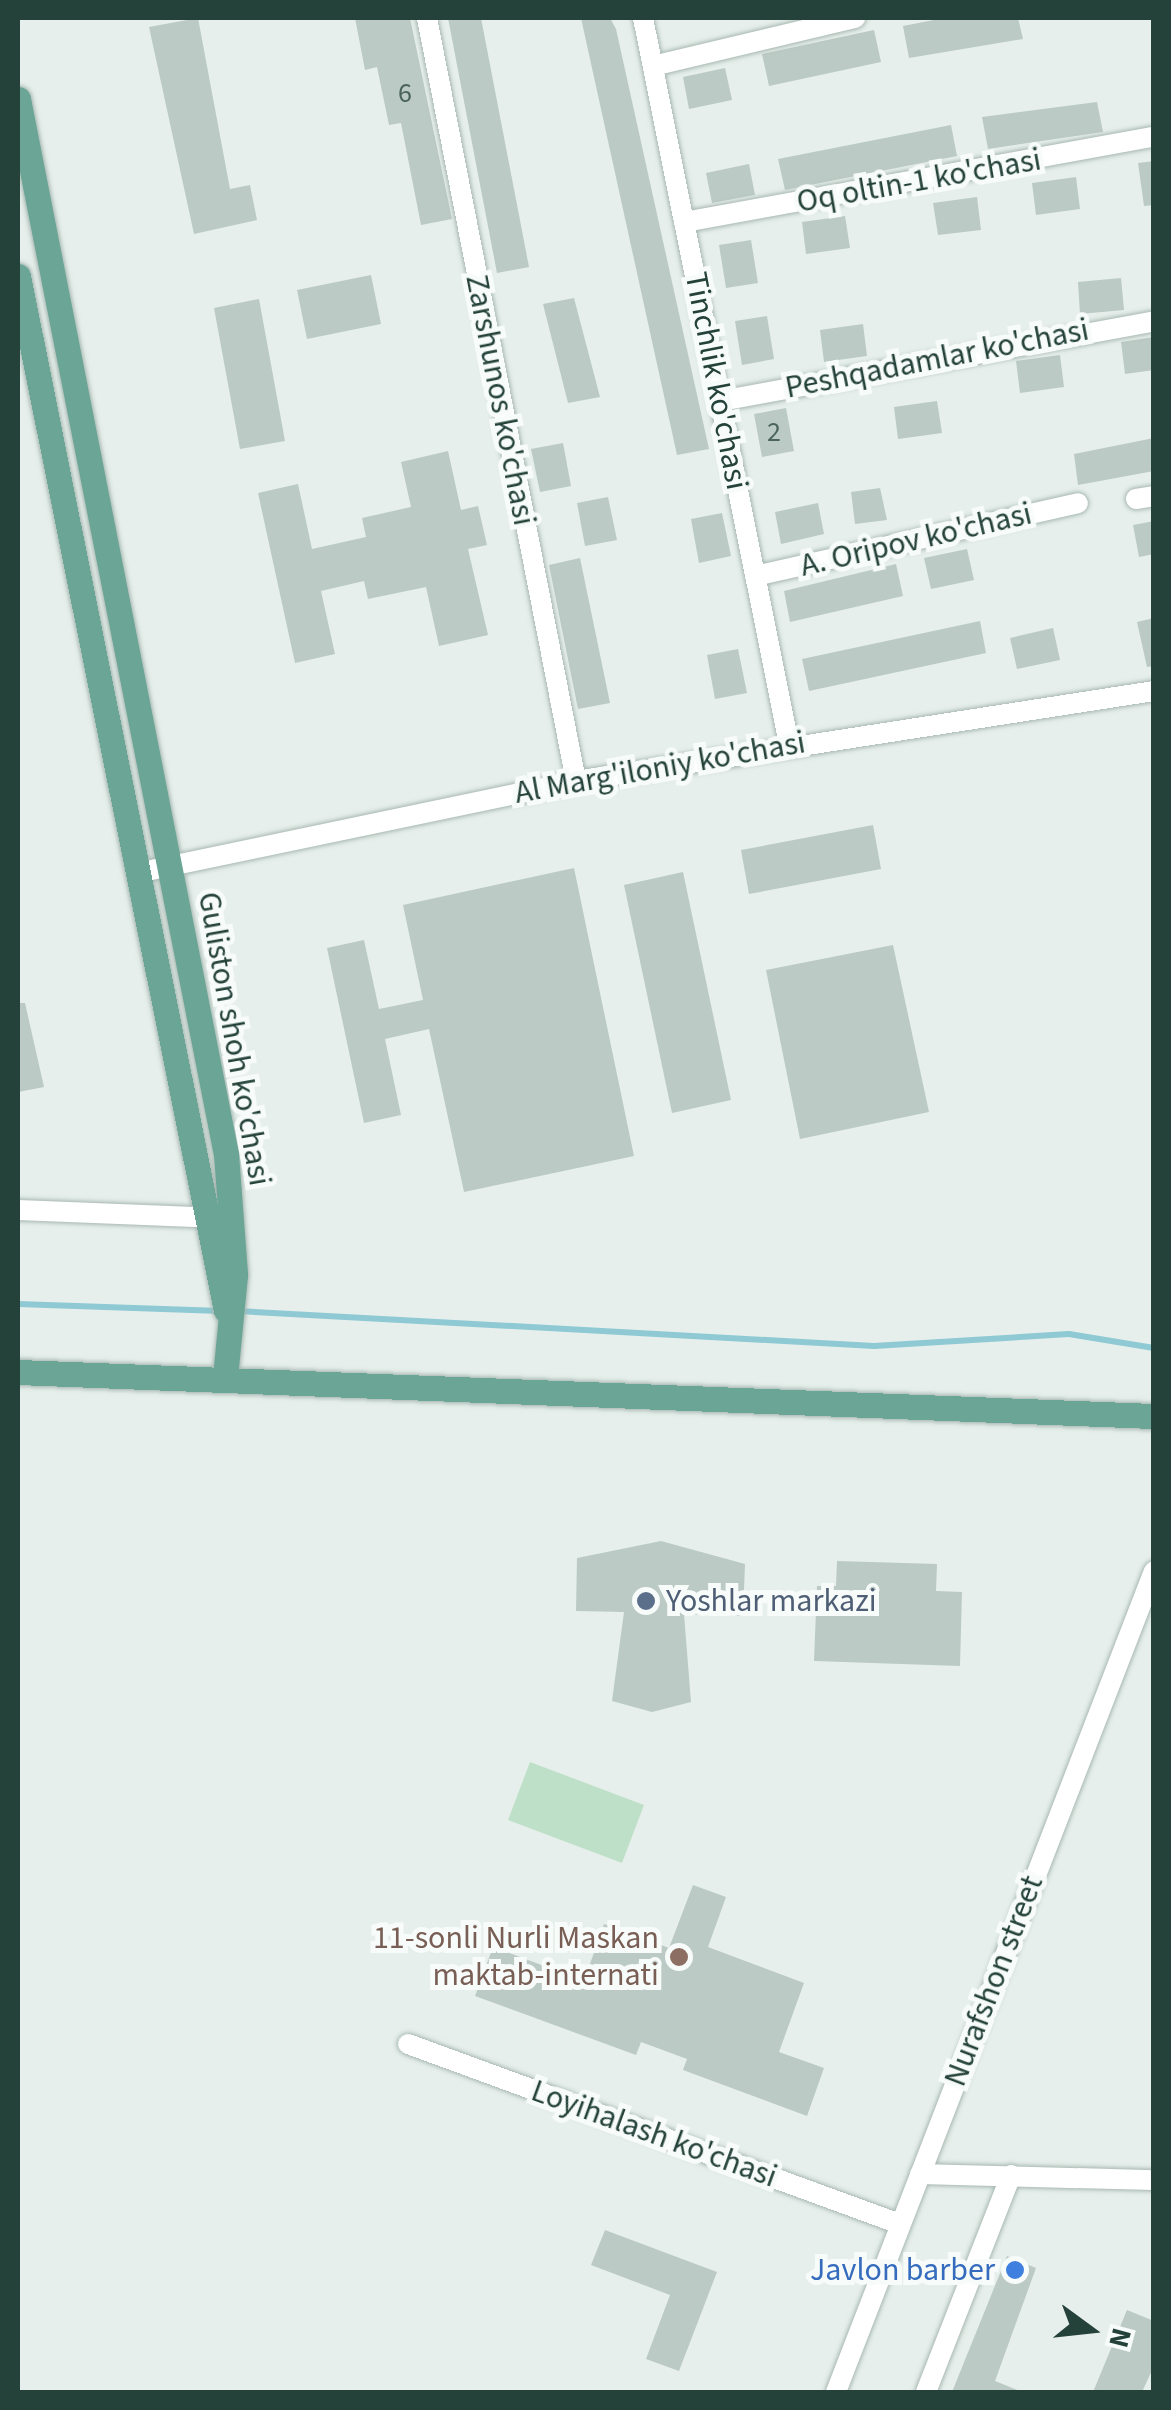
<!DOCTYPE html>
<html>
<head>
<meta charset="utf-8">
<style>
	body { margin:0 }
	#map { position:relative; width:1171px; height:2410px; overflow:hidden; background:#e6efeb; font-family:"Source Sans 3",sans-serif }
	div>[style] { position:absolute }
	.green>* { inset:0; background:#bfe0c8 }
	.stream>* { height:6px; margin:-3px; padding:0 3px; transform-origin:3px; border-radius:3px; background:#8ec9d4 }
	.building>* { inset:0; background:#bbcac4 }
	.roads { filter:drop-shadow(0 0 2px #a8b8b2) drop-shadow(0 0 2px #a8b8b2) }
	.minor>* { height:20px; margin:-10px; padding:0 10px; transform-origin:10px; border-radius:10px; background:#fff }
	.major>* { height:25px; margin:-12.5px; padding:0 12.5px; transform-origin:12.5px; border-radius:12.5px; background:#6aa596 }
	.dots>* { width:28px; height:28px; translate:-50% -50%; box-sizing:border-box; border:5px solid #f7fbf9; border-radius:50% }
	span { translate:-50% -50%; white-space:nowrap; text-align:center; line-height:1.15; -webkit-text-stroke:10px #f7fbf9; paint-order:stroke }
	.number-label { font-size:28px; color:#4a645c }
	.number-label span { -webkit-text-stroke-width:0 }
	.street-label { font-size:32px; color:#24423a }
	.service-label { font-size:32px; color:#4e5e75 }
	.left { translate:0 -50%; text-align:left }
	.education-label { font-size:32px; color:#785e54 }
	.right { translate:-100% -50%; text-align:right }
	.shop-label { font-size:32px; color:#366cbe }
	.frame { position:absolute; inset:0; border:20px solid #24423a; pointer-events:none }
	.north { position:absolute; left:1041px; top:2280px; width:100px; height:100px; -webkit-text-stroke:8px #f7fbf9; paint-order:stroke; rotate:105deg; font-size:28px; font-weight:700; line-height:40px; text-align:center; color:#24423a }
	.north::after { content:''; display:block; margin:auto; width:35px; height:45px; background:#24423a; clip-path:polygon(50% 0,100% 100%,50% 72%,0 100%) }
</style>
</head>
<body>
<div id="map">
	<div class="green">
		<div style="clip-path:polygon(530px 1762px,644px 1805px,622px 1863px,508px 1820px)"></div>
	</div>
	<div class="stream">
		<div style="left:18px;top:1304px;width:203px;rotate:2deg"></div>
		<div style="left:238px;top:1311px;width:637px;rotate:3.15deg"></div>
		<div style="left:874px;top:1346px;width:195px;rotate:-3.5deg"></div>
		<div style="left:1069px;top:1334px;width:86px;rotate:9.4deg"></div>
	</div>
	<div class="building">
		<div style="clip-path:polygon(198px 18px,230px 189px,250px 185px,257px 220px,194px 234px,149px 27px)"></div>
		<div style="clip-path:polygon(355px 18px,410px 18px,452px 219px,421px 225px,401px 123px,389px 125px,377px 67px,365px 70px)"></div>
		<div style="clip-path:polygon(448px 18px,481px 18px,529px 267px,497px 273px)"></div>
		<div style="clip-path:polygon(581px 18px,610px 18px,616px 29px,709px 449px,677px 455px)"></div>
		<div style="clip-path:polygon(944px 18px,1018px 18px,1023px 39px,909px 58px,903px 26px)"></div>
		<div style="clip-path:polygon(874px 30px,881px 62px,769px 86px,762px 54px)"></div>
		<div style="clip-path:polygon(725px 68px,732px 100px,689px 109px,683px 77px)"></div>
		<div style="clip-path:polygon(1097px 102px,1103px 132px,988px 149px,982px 117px)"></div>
		<div style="clip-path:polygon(951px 125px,957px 156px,785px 190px,778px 159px)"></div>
		<div style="clip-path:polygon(1154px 161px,1154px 205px,1144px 206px,1138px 163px)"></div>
		<div style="clip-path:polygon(749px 164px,755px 195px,712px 203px,706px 173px)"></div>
		<div style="clip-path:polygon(1076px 177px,1080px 209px,1036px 215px,1032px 183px)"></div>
		<div style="clip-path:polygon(977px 197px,981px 230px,938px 235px,933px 203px)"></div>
		<div style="clip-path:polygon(845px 216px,850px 248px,806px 254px,802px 222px)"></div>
		<div style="clip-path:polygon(751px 240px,758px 283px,726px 288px,719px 245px)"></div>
		<div style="clip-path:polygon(371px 275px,381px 324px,307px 339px,297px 290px)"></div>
		<div style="clip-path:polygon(1121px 278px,1124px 310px,1080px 314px,1078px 282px)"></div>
		<div style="clip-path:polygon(574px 298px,600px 397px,568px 403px,543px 304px)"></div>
		<div style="clip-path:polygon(259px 299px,285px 441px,240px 449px,214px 308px)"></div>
		<div style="clip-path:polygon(767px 316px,774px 359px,742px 365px,735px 321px)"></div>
		<div style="clip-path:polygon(863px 324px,867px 356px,824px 362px,820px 330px)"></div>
		<div style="clip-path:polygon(1154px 337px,1154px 370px,1125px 374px,1121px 342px)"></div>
		<div style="clip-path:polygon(1060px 355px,1064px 387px,1020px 393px,1016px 361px)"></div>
		<div style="clip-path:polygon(937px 401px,942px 433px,898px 439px,894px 407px)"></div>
		<div style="clip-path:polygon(786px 408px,794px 451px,762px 457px,754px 414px)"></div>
		<div style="clip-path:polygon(1154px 438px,1154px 471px,1078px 485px,1074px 454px)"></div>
		<div style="clip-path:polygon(563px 443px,571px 486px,540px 492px,531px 449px)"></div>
		<div style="clip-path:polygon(448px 451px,461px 510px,478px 506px,487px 545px,468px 549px,488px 635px,439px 646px,426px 587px,368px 599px,364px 581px,321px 591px,335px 654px,295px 663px,258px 493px,298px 484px,312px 549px,366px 537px,362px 518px,411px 507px,401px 462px)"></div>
		<div style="clip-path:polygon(880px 488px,887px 520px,855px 524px,851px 492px)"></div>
		<div style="clip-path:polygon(608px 497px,617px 540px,585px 546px,577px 503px)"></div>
		<div style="clip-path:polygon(818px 503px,824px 534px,781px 544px,775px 512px)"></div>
		<div style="clip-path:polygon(722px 513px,731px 556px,699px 563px,691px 519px)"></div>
		<div style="clip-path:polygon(1154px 521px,1154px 554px,1139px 557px,1133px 525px)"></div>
		<div style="clip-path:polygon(967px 549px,974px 580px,931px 589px,924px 558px)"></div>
		<div style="clip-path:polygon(580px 558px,610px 703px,578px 709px,549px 565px)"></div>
		<div style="clip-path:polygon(896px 564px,903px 596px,790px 622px,784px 591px)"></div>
		<div style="clip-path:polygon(1154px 618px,1154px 666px,1147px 667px,1137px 622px)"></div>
		<div style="clip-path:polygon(980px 621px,986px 653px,809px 691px,802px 659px)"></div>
		<div style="clip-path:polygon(1053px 628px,1060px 660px,1017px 669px,1010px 638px)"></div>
		<div style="clip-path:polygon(738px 649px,747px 693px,715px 699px,707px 655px)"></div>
		<div style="clip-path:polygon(873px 825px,881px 869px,749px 894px,741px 850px)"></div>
		<div style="clip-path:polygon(574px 868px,634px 1156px,464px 1192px,429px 1029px,385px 1039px,401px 1115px,364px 1123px,327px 948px,364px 940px,379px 1009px,423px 1000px,403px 905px)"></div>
		<div style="clip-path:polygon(683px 872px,731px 1100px,672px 1113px,624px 885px)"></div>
		<div style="clip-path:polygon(893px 945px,929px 1112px,800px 1139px,766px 970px)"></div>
		<div style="clip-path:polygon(18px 1003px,25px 1003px,44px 1087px,18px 1092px)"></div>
		<div style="clip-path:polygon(661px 1541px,745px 1564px,743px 1616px,684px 1614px,691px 1702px,652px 1712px,612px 1701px,624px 1612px,576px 1611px,577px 1558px)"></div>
		<div style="clip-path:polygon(837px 1561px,937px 1564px,936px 1591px,962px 1592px,960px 1666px,814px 1661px,817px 1586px,836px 1586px)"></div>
		<div style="clip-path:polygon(693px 1885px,726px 1897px,708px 1947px,804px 1983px,779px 2052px,824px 2068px,807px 2116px,683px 2070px,687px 2059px,641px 2042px,636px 2055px,475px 1996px,493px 1947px,584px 1981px,604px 1924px,669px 1948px)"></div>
		<div style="clip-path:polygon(605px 2230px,717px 2272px,679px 2371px,646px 2359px,670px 2295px,591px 2265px)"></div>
		<div style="clip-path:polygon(1007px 2256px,1036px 2268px,995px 2381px,1022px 2392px,952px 2392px)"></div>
		<div style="clip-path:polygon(1127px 2310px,1154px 2321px,1154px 2366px,1142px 2392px,1093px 2392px)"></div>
	</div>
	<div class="roads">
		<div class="minor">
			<div style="left:427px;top:18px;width:777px;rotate:78.95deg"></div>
			<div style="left:643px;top:18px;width:741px;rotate:78.63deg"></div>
			<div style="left:653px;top:66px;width:208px;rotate:-13.4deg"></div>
			<div style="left:684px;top:222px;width:478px;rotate:-10.3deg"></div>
			<div style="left:720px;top:401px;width:441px;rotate:-10.4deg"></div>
			<div style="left:1136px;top:499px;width:18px;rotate:-9deg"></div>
			<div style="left:755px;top:576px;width:331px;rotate:-12.7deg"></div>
			<div style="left:142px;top:872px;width:443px;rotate:-11.8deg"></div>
			<div style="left:576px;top:781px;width:585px;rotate:-8.85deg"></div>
			<div style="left:18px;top:1210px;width:202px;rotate:2.3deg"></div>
			<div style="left:408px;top:2044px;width:524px;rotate:20.1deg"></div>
			<div style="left:920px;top:2174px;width:234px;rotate:1.5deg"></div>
			<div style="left:836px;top:2392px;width:880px;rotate:-68.83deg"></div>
			<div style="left:926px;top:2392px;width:233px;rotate:-68.6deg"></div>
		</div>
		<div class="major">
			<div style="left:18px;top:99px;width:1075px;rotate:78.85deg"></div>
			<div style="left:226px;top:1154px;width:121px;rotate:85.7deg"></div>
			<div style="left:235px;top:1275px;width:102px;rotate:95.6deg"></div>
			<div style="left:18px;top:276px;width:1055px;rotate:78.63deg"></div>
			<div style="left:18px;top:1372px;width:1137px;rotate:2.22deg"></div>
		</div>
	</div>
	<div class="dots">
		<div style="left:646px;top:1601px;background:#5c6f8a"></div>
		<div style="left:679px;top:1957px;background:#8d6e63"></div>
		<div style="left:1015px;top:2270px;background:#3f7fe0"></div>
	</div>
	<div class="number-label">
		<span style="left:405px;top:93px">6</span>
		<span style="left:774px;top:432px">2</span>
	</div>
	<div class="street-label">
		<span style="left:919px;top:181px;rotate:-10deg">Oq oltin-1 ko'chasi</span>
		<span style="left:937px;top:359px;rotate:-11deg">Peshqadamlar ko'chasi</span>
		<span style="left:716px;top:381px;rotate:79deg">Tinchlik ko'chasi</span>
		<span style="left:500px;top:400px;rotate:79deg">Zarshunos ko'chasi</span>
		<span style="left:916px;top:540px;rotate:-13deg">A. Oripov ko'chasi</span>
		<span style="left:660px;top:768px;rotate:-10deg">Al Marg'iloniy ko'chasi</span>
		<span style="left:234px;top:1039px;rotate:80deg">Guliston shoh ko'chasi</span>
		<span style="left:994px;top:1981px;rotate:-69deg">Nurafshon street</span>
		<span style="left:654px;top:2134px;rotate:20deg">Loyihalash ko'chasi</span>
	</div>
	<div class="service-label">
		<span class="left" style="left:666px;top:1601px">Yoshlar markazi</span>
	</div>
	<div class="education-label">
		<span class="right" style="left:659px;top:1957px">11-sonli Nurli Maskan<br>maktab-internati</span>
	</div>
	<div class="shop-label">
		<span class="right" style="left:995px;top:2270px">Javlon barber</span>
	</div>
	<div class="frame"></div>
	<div class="north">N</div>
</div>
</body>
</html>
